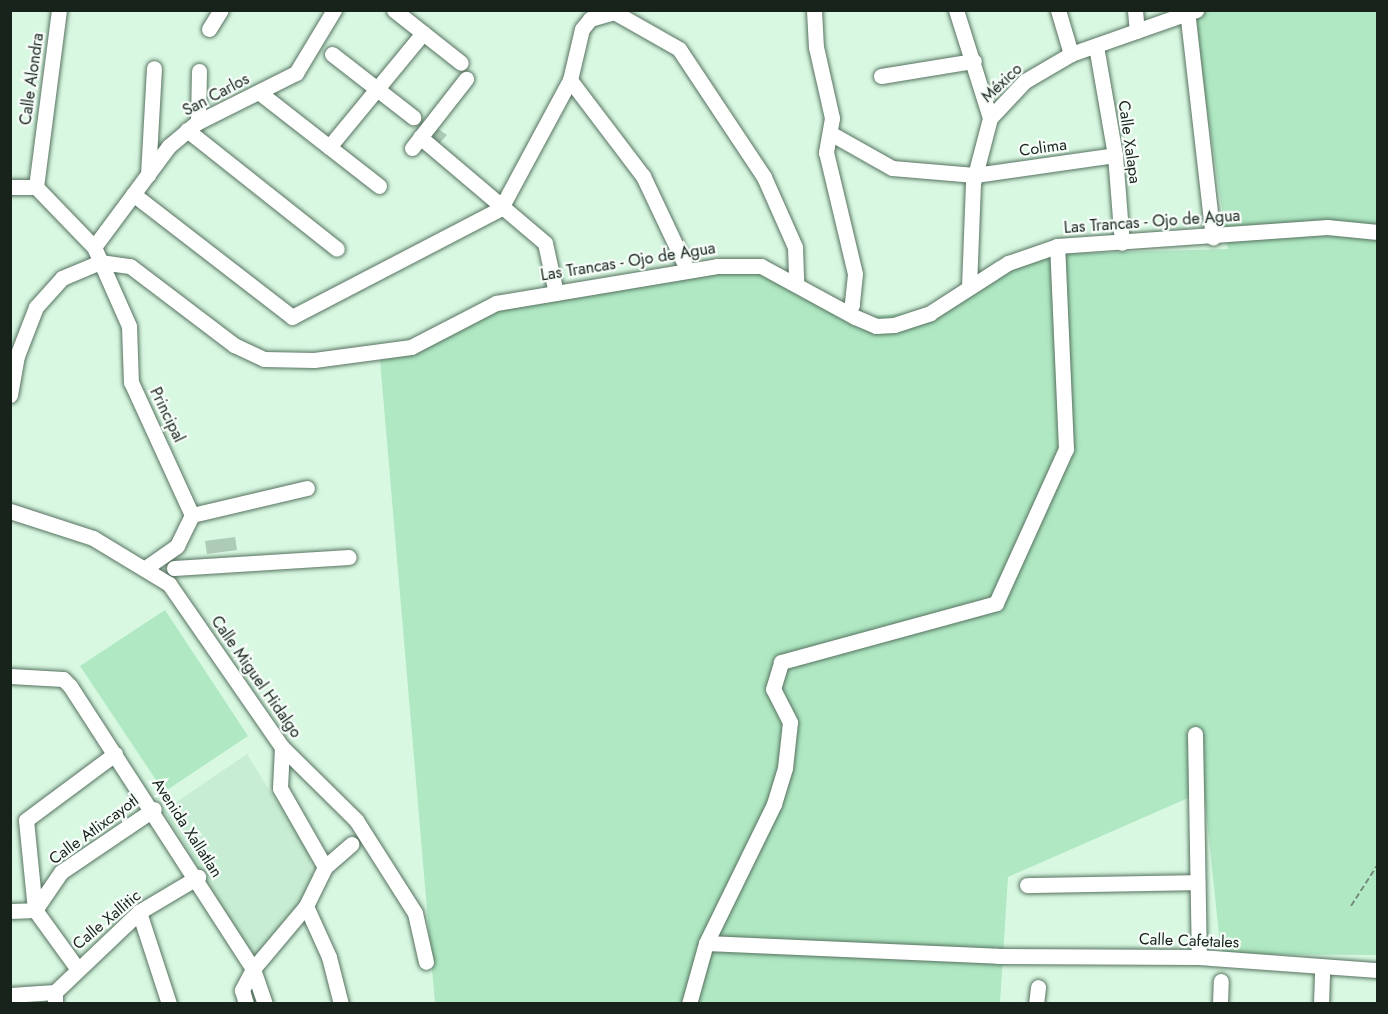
<!DOCTYPE html>
<html>
<head>
<meta charset="utf-8">
<style>
	body { margin:0 }
	#map { position:relative; width:1388px; height:1014px; overflow:hidden; background:#d8f8e2; font-family:Jost,sans-serif }
	div>[style] { position:absolute }
	.built>* { inset:0; background:#c7eed4 }
	.green>* { inset:0; background:#afe8c3 }
	.building>* { inset:0; background:#adcbb7 }
	.path>* { height:2px; margin-top:-1px; transform-origin:0; background:repeating-linear-gradient(90deg,#758a7c 0 6px,transparent 0 9px) }
	.roads { filter:drop-shadow(0 0 2px #56725f) drop-shadow(0 0 2px #56725f) }
	.minor>* { height:15px; margin:-7.5px; padding:0 7.5px; transform-origin:7.5px; border-radius:7.5px; background:#fff }
	span { translate:-50% -50%; white-space:nowrap; text-align:center; line-height:1.15; -webkit-text-stroke:4.5px #f7fdf9; paint-order:stroke }
	.street-label { font-size:16px; color:#17221b }
	.frame { position:absolute; inset:0; border:12px solid #17221b; pointer-events:none }
</style>
</head>
<body>
<div id="map">
	<div class="built">
		<div style="clip-path:polygon(247px 754px,309px 854px,313px 877px,305px 899px,254px 958px,163px 811px)"></div>
	</div>
	<div class="green">
		<div style="clip-path:polygon(1208px 10px,1377px 11px,1377px 955px,1221px 954px,1204px 791px,1008px 877px,1000px 1003px,435px 1003px,380px 360px,508px 295px,754px 266px,859px 317px,924px 312px,1049px 254px,1228px 249px,1193px 14px)"></div>
		<div style="clip-path:polygon(165px 610px,248px 736px,164px 792px,80px 666px)"></div>
	</div>
	<div class="building">
		<div style="clip-path:polygon(431px 124px,447px 135px,434px 149px,421px 137px)"></div>
		<div style="clip-path:polygon(235px 537px,237px 550px,207px 554px,205px 541px)"></div>
	</div>
	<div class="path">
		<div style="left:1351px;top:906px;width:50px;rotate:-57.3deg"></div>
	</div>
	<div class="roads">
		<div class="minor">
			<div style="left:394px;top:10px;width:85px;rotate:38.3deg"></div>
			<div style="left:814px;top:10px;width:37px;rotate:87deg"></div>
			<div style="left:816px;top:47px;width:73px;rotate:77.3deg"></div>
			<div style="left:832px;top:118px;width:35px;rotate:100deg"></div>
			<div style="left:826px;top:152px;width:125px;rotate:76.6deg"></div>
			<div style="left:855px;top:274px;width:31px;rotate:96deg"></div>
			<div style="left:852px;top:305px;width:8px;rotate:135deg"></div>
			<div style="left:956px;top:10px;width:113px;rotate:72.5deg"></div>
			<div style="left:1058px;top:10px;width:46px;rotate:73.5deg"></div>
			<div style="left:1135px;top:10px;width:21px;rotate:85deg"></div>
			<div style="left:1187px;top:10px;width:229px;rotate:83.5deg"></div>
			<div style="left:209px;top:29px;width:22px;rotate:-58deg"></div>
			<div style="left:1096px;top:46px;width:111px;rotate:80.1deg"></div>
			<div style="left:1115px;top:155px;width:88px;rotate:85.5deg"></div>
			<div style="left:332px;top:54px;width:103px;rotate:37.9deg"></div>
			<div style="left:881px;top:76px;width:94px;rotate:-9.2deg"></div>
			<div style="left:570px;top:80px;width:121px;rotate:52.8deg"></div>
			<div style="left:643px;top:176px;width:103px;rotate:64.7deg"></div>
			<div style="left:260px;top:93px;width:151px;rotate:38deg"></div>
			<div style="left:198px;top:122px;width:51px;rotate:-88.9deg"></div>
			<div style="left:187px;top:130px;width:191px;rotate:38.4deg"></div>
			<div style="left:830px;top:133px;width:71px;rotate:29.4deg"></div>
			<div style="left:892px;top:168px;width:83px;rotate:4.8deg"></div>
			<div style="left:975px;top:175px;width:141px;rotate:-8.1deg"></div>
			<div style="left:420px;top:137px;width:164px;rotate:40.3deg"></div>
			<div style="left:545px;top:243px;width:51px;rotate:77.6deg"></div>
			<div style="left:329px;top:147px;width:148px;rotate:-50.5deg"></div>
			<div style="left:412px;top:148px;width:88px;rotate:-52deg"></div>
			<div style="left:148px;top:175px;width:107px;rotate:-86.8deg"></div>
			<div style="left:10px;top:187px;width:26px"></div>
			<div style="left:36px;top:187px;width:83px;rotate:46deg"></div>
			<div style="left:94px;top:247px;width:86px;rotate:66.1deg"></div>
			<div style="left:129px;top:326px;width:56px;rotate:88deg"></div>
			<div style="left:131px;top:382px;width:146px;rotate:65.4deg"></div>
			<div style="left:192px;top:515px;width:34px;rotate:116deg"></div>
			<div style="left:177px;top:546px;width:37px;rotate:145deg"></div>
			<div style="left:36px;top:187px;width:178px;rotate:-82.6deg"></div>
			<div style="left:133px;top:194px;width:201px;rotate:37.7deg"></div>
			<div style="left:292px;top:317px;width:236px;rotate:-27.5deg"></div>
			<div style="left:501px;top:208px;width:145px;rotate:-61.7deg"></div>
			<div style="left:570px;top:80px;width:52px;rotate:-76.8deg"></div>
			<div style="left:582px;top:29px;width:13px;rotate:-51deg"></div>
			<div style="left:590px;top:19px;width:25px;rotate:-16deg"></div>
			<div style="left:614px;top:12px;width:75px;rotate:29.6deg"></div>
			<div style="left:679px;top:49px;width:154px;rotate:56.4deg"></div>
			<div style="left:764px;top:177px;width:77px;rotate:66.1deg"></div>
			<div style="left:795px;top:247px;width:34px;rotate:88deg"></div>
			<div style="left:94px;top:247px;width:126px;rotate:-53.4deg"></div>
			<div style="left:169px;top:146px;width:38px;rotate:-40deg"></div>
			<div style="left:198px;top:122px;width:110px;rotate:-26.6deg"></div>
			<div style="left:296px;top:73px;width:74px;rotate:-58.9deg"></div>
			<div style="left:969px;top:287px;width:104px;rotate:-87.8deg"></div>
			<div style="left:973px;top:183px;width:67px;rotate:-75.3deg"></div>
			<div style="left:990px;top:118px;width:51px;rotate:-46.6deg"></div>
			<div style="left:1025px;top:81px;width:53px;rotate:-30.4deg"></div>
			<div style="left:1071px;top:54px;width:133px;rotate:-19.4deg"></div>
			<div style="left:10px;top:395px;width:40px;rotate:-80deg"></div>
			<div style="left:17px;top:356px;width:53px;rotate:-68.8deg"></div>
			<div style="left:36px;top:307px;width:39px;rotate:-48deg"></div>
			<div style="left:62px;top:278px;width:41px;rotate:-22.8deg"></div>
			<div style="left:100px;top:262px;width:30px;rotate:8deg"></div>
			<div style="left:130px;top:266px;width:131px;rotate:37.2deg"></div>
			<div style="left:234px;top:345px;width:33px;rotate:25deg"></div>
			<div style="left:264px;top:359px;width:50px;rotate:1.1deg"></div>
			<div style="left:314px;top:360px;width:98px;rotate:-7.6deg"></div>
			<div style="left:411px;top:347px;width:96px;rotate:-27.4deg"></div>
			<div style="left:496px;top:303px;width:224px;rotate:-9.5deg"></div>
			<div style="left:717px;top:266px;width:44px"></div>
			<div style="left:761px;top:266px;width:107px;rotate:28.5deg"></div>
			<div style="left:855px;top:317px;width:23px;rotate:23deg"></div>
			<div style="left:876px;top:326px;width:18px;rotate:-3deg"></div>
			<div style="left:894px;top:325px;width:38px;rotate:-18deg"></div>
			<div style="left:930px;top:313px;width:93px;rotate:-32.7deg"></div>
			<div style="left:1008px;top:263px;width:52px;rotate:-19.1deg"></div>
			<div style="left:1057px;top:246px;width:271px;rotate:-4deg"></div>
			<div style="left:1327px;top:227px;width:51px;rotate:5.6deg"></div>
			<div style="left:10px;top:511px;width:87px;rotate:18deg"></div>
			<div style="left:93px;top:538px;width:89px;rotate:31.2deg"></div>
			<div style="left:169px;top:584px;width:198px;rotate:55.3deg"></div>
			<div style="left:282px;top:747px;width:104px;rotate:44.6deg"></div>
			<div style="left:356px;top:820px;width:110px;rotate:57.6deg"></div>
			<div style="left:415px;top:913px;width:50px;rotate:77.3deg"></div>
			<div style="left:192px;top:515px;width:118px;rotate:-13.2deg"></div>
			<div style="left:174px;top:568px;width:175px;rotate:-3.6deg"></div>
			<div style="left:10px;top:676px;width:53px;rotate:3.2deg"></div>
			<div style="left:63px;top:679px;width:10px;rotate:45deg"></div>
			<div style="left:70px;top:686px;width:337px;rotate:57.1deg"></div>
			<div style="left:253px;top:969px;width:24px;rotate:118deg"></div>
			<div style="left:242px;top:990px;width:15px;rotate:74deg"></div>
			<div style="left:1195px;top:734px;width:223px;rotate:89deg"></div>
			<div style="left:325px;top:867px;width:35px;rotate:-41deg"></div>
			<div style="left:1027px;top:885px;width:170px;rotate:-1deg"></div>
			<div style="left:306px;top:906px;width:56px;rotate:65.7deg"></div>
			<div style="left:329px;top:957px;width:49px;rotate:75.7deg"></div>
			<div style="left:35px;top:910px;width:90px;rotate:-95.7deg"></div>
			<div style="left:26px;top:820px;width:111px;rotate:-36.6deg"></div>
			<div style="left:35px;top:910px;width:46px;rotate:-55.6deg"></div>
			<div style="left:61px;top:872px;width:112px;rotate:-34.1deg"></div>
			<div style="left:35px;top:910px;width:72px;rotate:54.1deg"></div>
			<div style="left:10px;top:911px;width:25px;rotate:-2deg"></div>
			<div style="left:139px;top:912px;width:97px;rotate:71.9deg"></div>
			<div style="left:706px;top:943px;width:292px;rotate:2.5deg"></div>
			<div style="left:998px;top:956px;width:201px;rotate:0.3deg"></div>
			<div style="left:1199px;top:957px;width:179px;rotate:4.2deg"></div>
			<div style="left:10px;top:995px;width:45px;rotate:-3.8deg"></div>
			<div style="left:55px;top:1004px;width:12px;rotate:-90deg"></div>
			<div style="left:55px;top:992px;width:116px;rotate:-43.6deg"></div>
			<div style="left:139px;top:912px;width:69px;rotate:-30.7deg"></div>
			<div style="left:265px;top:1004px;width:37px;rotate:-109deg"></div>
			<div style="left:253px;top:969px;width:82px;rotate:-49.9deg"></div>
			<div style="left:306px;top:906px;width:43px;rotate:-64deg"></div>
			<div style="left:325px;top:867px;width:91px;rotate:-119.7deg"></div>
			<div style="left:280px;top:788px;width:41px;rotate:-87.2deg"></div>
			<div style="left:689px;top:1004px;width:63px;rotate:-74.4deg"></div>
			<div style="left:706px;top:943px;width:155px;rotate:-63.9deg"></div>
			<div style="left:774px;top:804px;width:38px;rotate:-73deg"></div>
			<div style="left:785px;top:768px;width:46px;rotate:-83.8deg"></div>
			<div style="left:790px;top:722px;width:37px;rotate:-117deg"></div>
			<div style="left:773px;top:689px;width:28px;rotate:-73deg"></div>
			<div style="left:781px;top:662px;width:223px;rotate:-15.3deg"></div>
			<div style="left:996px;top:603px;width:169px;rotate:-65.6deg"></div>
			<div style="left:1066px;top:449px;width:203px;rotate:-92.5deg"></div>
			<div style="left:1036px;top:1004px;width:17px;rotate:-83deg"></div>
			<div style="left:1220px;top:1004px;width:23px;rotate:-88deg"></div>
			<div style="left:1321px;top:1004px;width:36px;rotate:-88deg"></div>
		</div>
	</div>
	<div class="street-label">
		<span style="left:32px;top:79px;rotate:-82deg">Calle Alondra</span>
		<span style="left:1002px;top:83px;rotate:-43deg">México</span>
		<span style="left:216px;top:95px;rotate:-28deg">San Carlos</span>
		<span style="left:1129px;top:142px;rotate:82deg">Calle Xalapa</span>
		<span style="left:1043px;top:148px;rotate:-8deg">Colima</span>
		<span style="left:1152px;top:222px;rotate:-4deg">Las Trancas - Ojo de Agua</span>
		<span style="left:628px;top:262px;rotate:-9deg">Las Trancas - Ojo de Agua</span>
		<span style="left:167px;top:415px;rotate:64deg">Principal</span>
		<span style="left:256px;top:677px;rotate:55deg">Calle Miguel Hidalgo</span>
		<span style="left:187px;top:828px;rotate:57deg">Avenida Xallatlan</span>
		<span style="left:94px;top:830px;rotate:-36deg">Calle Atlixcayotl</span>
		<span style="left:107px;top:920px;rotate:-40deg">Calle Xallitic</span>
		<span style="left:1189px;top:941px;rotate:2deg">Calle Cafetales</span>
	</div>
	<div class="frame"></div>
</div>
</body>
</html>
